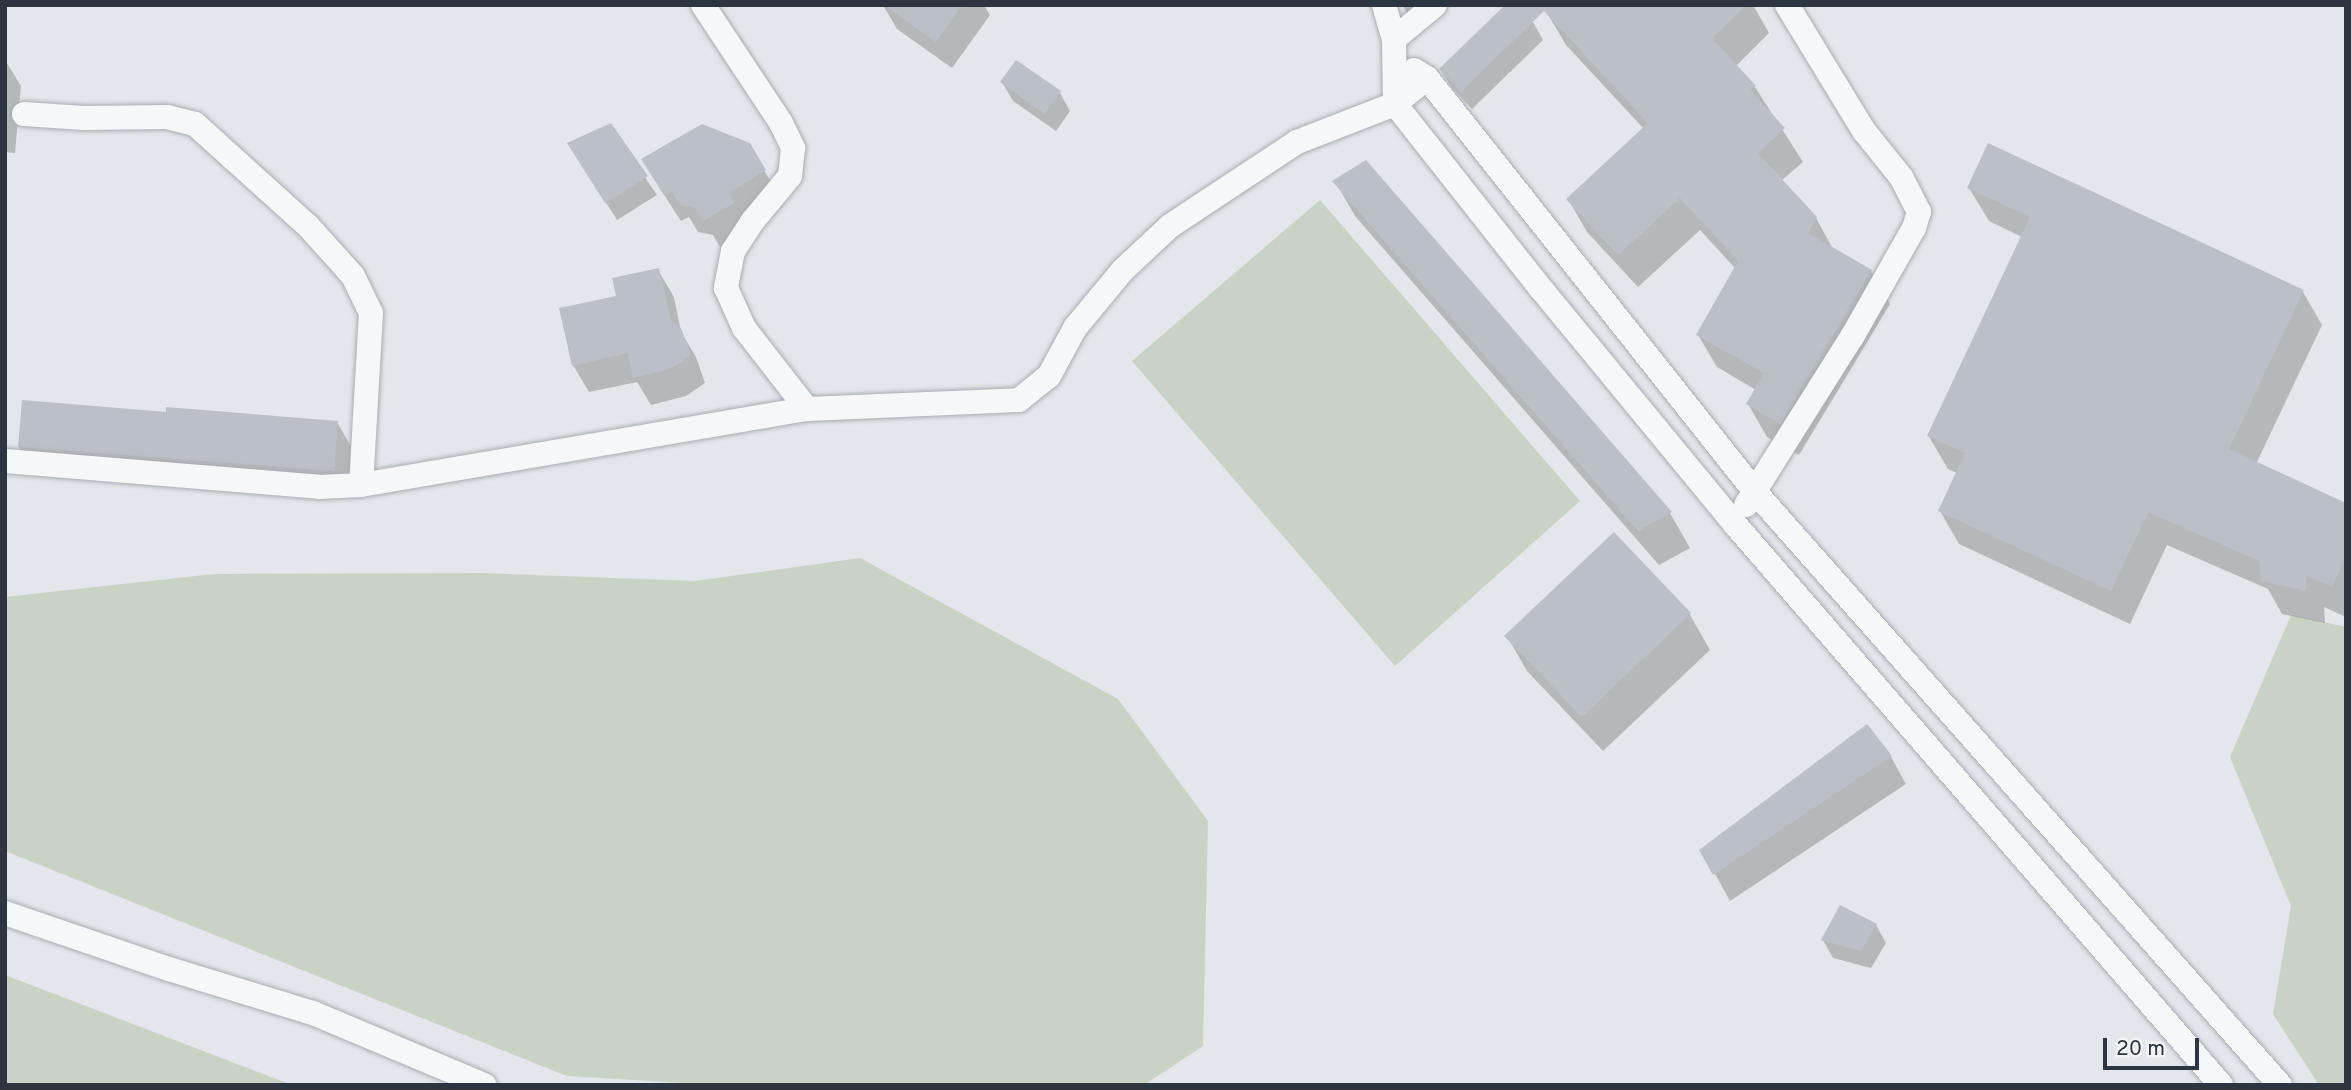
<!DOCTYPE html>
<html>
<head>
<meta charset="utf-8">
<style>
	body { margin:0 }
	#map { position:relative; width:2351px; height:1090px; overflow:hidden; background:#e3e6ea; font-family:Overpass,sans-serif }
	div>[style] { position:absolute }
	.green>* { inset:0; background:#c9d3c5 }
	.shadow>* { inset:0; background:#0003 }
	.building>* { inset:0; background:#bbc0c6 }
	.roads { filter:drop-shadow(0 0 2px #a8adb4) drop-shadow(0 0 2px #a8adb4) }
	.minor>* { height:24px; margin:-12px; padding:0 12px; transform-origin:12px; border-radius:12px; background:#f5f7f8 }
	span { translate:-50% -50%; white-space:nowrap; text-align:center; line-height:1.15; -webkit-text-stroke:6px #f2f5f7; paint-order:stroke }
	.frame { position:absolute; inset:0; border:7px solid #2c3540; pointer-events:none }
	.scale { position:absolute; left:2103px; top:1038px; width:96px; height:32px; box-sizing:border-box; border:4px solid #2c3540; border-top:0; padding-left:9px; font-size:21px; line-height:24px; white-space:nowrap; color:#2c3540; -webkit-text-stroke:5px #f2f5f7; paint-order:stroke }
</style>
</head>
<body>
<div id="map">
	<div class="green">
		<div style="clip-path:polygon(1320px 200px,1580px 501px,1395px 666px,1132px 361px)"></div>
		<div style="clip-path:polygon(860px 558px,1118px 699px,1208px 821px,1203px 1046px,1144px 1085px,719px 1085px,567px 1076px,5px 851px,5px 597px,214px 574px,483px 573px,695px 581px)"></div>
		<div style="clip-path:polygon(2291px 615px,2346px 627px,2346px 1085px,2319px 1085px,2273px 1014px,2291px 906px,2230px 757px)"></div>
		<div style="clip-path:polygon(5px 975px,292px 1085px,5px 1085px)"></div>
	</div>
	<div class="shadow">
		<div style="clip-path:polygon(883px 5px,984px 5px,990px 15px,952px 68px,897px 29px)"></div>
		<div style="clip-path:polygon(1402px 5px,1423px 5px,1410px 18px)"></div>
		<div style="clip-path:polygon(1555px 5px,1753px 5px,1769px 33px,1736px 66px,1755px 87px,1803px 162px,1781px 181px,1816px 218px,1833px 249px,1871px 271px,1890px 304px,1799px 455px,1767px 437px,1748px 404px,1756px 390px,1717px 367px,1698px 335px,1735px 268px,1700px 230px,1638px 287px,1587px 232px,1568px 199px,1644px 129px,1566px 45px,1547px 13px)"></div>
		<div style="clip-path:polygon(1533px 22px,1543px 40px,1472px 109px,1452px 88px,1441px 70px)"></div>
		<div style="clip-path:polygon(5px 60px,21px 86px,15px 153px,5px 152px)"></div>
		<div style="clip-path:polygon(1002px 82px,1060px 93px,1070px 111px,1056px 131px,1013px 101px)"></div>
		<div style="clip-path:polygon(610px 126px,657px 195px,617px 220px,580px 161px)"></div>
		<div style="clip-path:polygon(749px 144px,780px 198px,748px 231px,720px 247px,713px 235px,698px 232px,689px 217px,681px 221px,659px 187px)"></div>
		<div style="clip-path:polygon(1366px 162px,1670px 513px,1690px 548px,1659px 565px,1355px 216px,1335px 181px)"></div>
		<div style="clip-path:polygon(1969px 188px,2303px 292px,2322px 325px,2256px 464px,2346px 505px,2346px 617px,2324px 607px,2325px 623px,2282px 614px,2268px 589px,2167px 545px,2130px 624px,1959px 544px,1940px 511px,1957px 473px,1948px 469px,1928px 435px,2022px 237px,1989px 221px)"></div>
		<div style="clip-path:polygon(658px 270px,674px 297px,681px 332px,696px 357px,705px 383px,686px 396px,651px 405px,637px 382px,589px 392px,573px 365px,618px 297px)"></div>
		<div style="clip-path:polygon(167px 414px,337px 422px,353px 450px,349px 498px,35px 474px,19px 447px)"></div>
		<div style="clip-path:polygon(1614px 535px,1690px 615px,1710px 650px,1603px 751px,1527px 671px,1507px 636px)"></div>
		<div style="clip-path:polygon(1867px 726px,1891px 757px,1906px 784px,1730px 901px,1702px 850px)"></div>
		<div style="clip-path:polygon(1876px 925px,1886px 943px,1871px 968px,1833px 958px,1823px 940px)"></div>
	</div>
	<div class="building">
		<div style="clip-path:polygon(884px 5px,962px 5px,936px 42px)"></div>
		<div style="clip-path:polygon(1505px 5px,1746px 5px,1712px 38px,1756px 86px,1750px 90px,1785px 128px,1758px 153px,1817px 217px,1808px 233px,1872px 270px,1780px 424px,1746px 404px,1764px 373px,1696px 335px,1738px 261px,1680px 198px,1618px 255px,1566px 199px,1648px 123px,1544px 11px,1461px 92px,1439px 69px)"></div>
		<div style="clip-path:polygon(1016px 60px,1061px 91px,1045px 114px,1000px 82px)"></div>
		<div style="clip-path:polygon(611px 123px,648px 176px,605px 203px,567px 143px)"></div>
		<div style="clip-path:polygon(702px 124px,750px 143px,766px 170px,728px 193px,734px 203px,703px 221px,695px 208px,680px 205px,671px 191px,664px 195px,641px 159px)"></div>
		<div style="clip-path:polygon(1988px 143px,2304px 290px,2229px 449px,2346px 503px,2346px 556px,2332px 587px,2306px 575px,2306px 591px,2261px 581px,2259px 561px,2148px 512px,2111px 591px,1938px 511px,1965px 453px,1927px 436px,2030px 217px,1967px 188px)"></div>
		<div style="clip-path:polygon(1366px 160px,1672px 512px,1638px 531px,1332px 181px)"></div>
		<div style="clip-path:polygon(659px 268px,671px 321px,681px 328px,691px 355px,670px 369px,633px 378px,628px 353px,572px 366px,559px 308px,616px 296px,612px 278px)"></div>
		<div style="clip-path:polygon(22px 400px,166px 412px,166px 407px,338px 421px,334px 471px,18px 447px)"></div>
		<div style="clip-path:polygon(1614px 532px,1691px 613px,1582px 717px,1504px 636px)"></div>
		<div style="clip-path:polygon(1867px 724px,1892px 756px,1713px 875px,1699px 850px)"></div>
		<div style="clip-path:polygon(1840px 905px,1877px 924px,1861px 951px,1821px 940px)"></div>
	</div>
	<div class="roads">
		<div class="minor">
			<div style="left:703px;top:5px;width:141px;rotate:56.5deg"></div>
			<div style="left:781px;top:123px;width:28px;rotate:64deg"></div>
			<div style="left:793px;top:148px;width:28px;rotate:96deg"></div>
			<div style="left:790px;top:176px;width:60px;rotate:129.6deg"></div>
			<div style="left:752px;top:222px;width:35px;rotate:123deg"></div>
			<div style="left:733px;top:251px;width:38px;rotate:101deg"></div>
			<div style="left:726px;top:288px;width:44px;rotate:65.8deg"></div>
			<div style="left:744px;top:328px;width:103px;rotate:52.1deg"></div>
			<div style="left:1384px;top:5px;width:35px;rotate:74deg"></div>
			<div style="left:1394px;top:39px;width:65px;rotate:89.1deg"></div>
			<div style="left:1395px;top:104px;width:237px;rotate:51.7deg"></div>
			<div style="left:1542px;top:290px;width:301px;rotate:50.5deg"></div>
			<div style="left:1733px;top:522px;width:745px;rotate:49.08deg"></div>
			<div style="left:1394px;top:39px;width:53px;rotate:-39.7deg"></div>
			<div style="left:1414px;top:70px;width:15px;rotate:32deg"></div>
			<div style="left:1427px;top:78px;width:530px;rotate:51.59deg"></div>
			<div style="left:1756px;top:493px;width:791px;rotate:48.49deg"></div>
			<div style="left:24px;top:114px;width:60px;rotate:3.8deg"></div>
			<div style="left:84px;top:118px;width:83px;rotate:-0.7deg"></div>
			<div style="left:167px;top:117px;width:29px;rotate:14deg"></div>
			<div style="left:195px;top:124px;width:152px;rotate:42.1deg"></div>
			<div style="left:308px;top:226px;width:67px;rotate:48deg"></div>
			<div style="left:353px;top:276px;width:41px;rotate:64.1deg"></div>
			<div style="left:371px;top:313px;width:172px;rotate:93.3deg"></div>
			<div style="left:5px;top:461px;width:315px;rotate:4.7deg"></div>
			<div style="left:319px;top:487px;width:42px;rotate:-2.7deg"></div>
			<div style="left:361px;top:485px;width:452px;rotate:-9.7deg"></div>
			<div style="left:807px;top:409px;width:212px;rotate:-2.4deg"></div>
			<div style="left:1019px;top:400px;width:38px;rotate:-39deg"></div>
			<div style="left:1049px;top:376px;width:55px;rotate:-61.6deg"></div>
			<div style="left:1075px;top:328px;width:75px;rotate:-50.4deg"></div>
			<div style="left:1123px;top:270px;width:64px;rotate:-43.1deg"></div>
			<div style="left:1170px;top:226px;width:152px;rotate:-33.5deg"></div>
			<div style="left:1297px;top:142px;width:105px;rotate:-21.2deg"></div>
			<div style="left:1395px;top:104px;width:41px;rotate:-39.1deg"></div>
			<div style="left:1746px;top:505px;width:199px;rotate:-57.8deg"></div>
			<div style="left:1852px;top:337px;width:125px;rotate:-60.4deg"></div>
			<div style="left:1914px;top:228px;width:17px;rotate:-73deg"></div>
			<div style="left:1919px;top:212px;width:39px;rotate:-117deg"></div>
			<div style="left:1901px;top:177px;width:59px;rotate:-128.8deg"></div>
			<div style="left:1864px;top:131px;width:148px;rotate:-121.4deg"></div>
			<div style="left:5px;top:913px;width:173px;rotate:18.9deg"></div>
			<div style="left:169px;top:969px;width:151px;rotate:17deg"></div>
			<div style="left:313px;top:1013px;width:186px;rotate:22.8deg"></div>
		</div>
	</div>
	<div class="frame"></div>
	<div class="scale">20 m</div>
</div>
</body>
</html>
